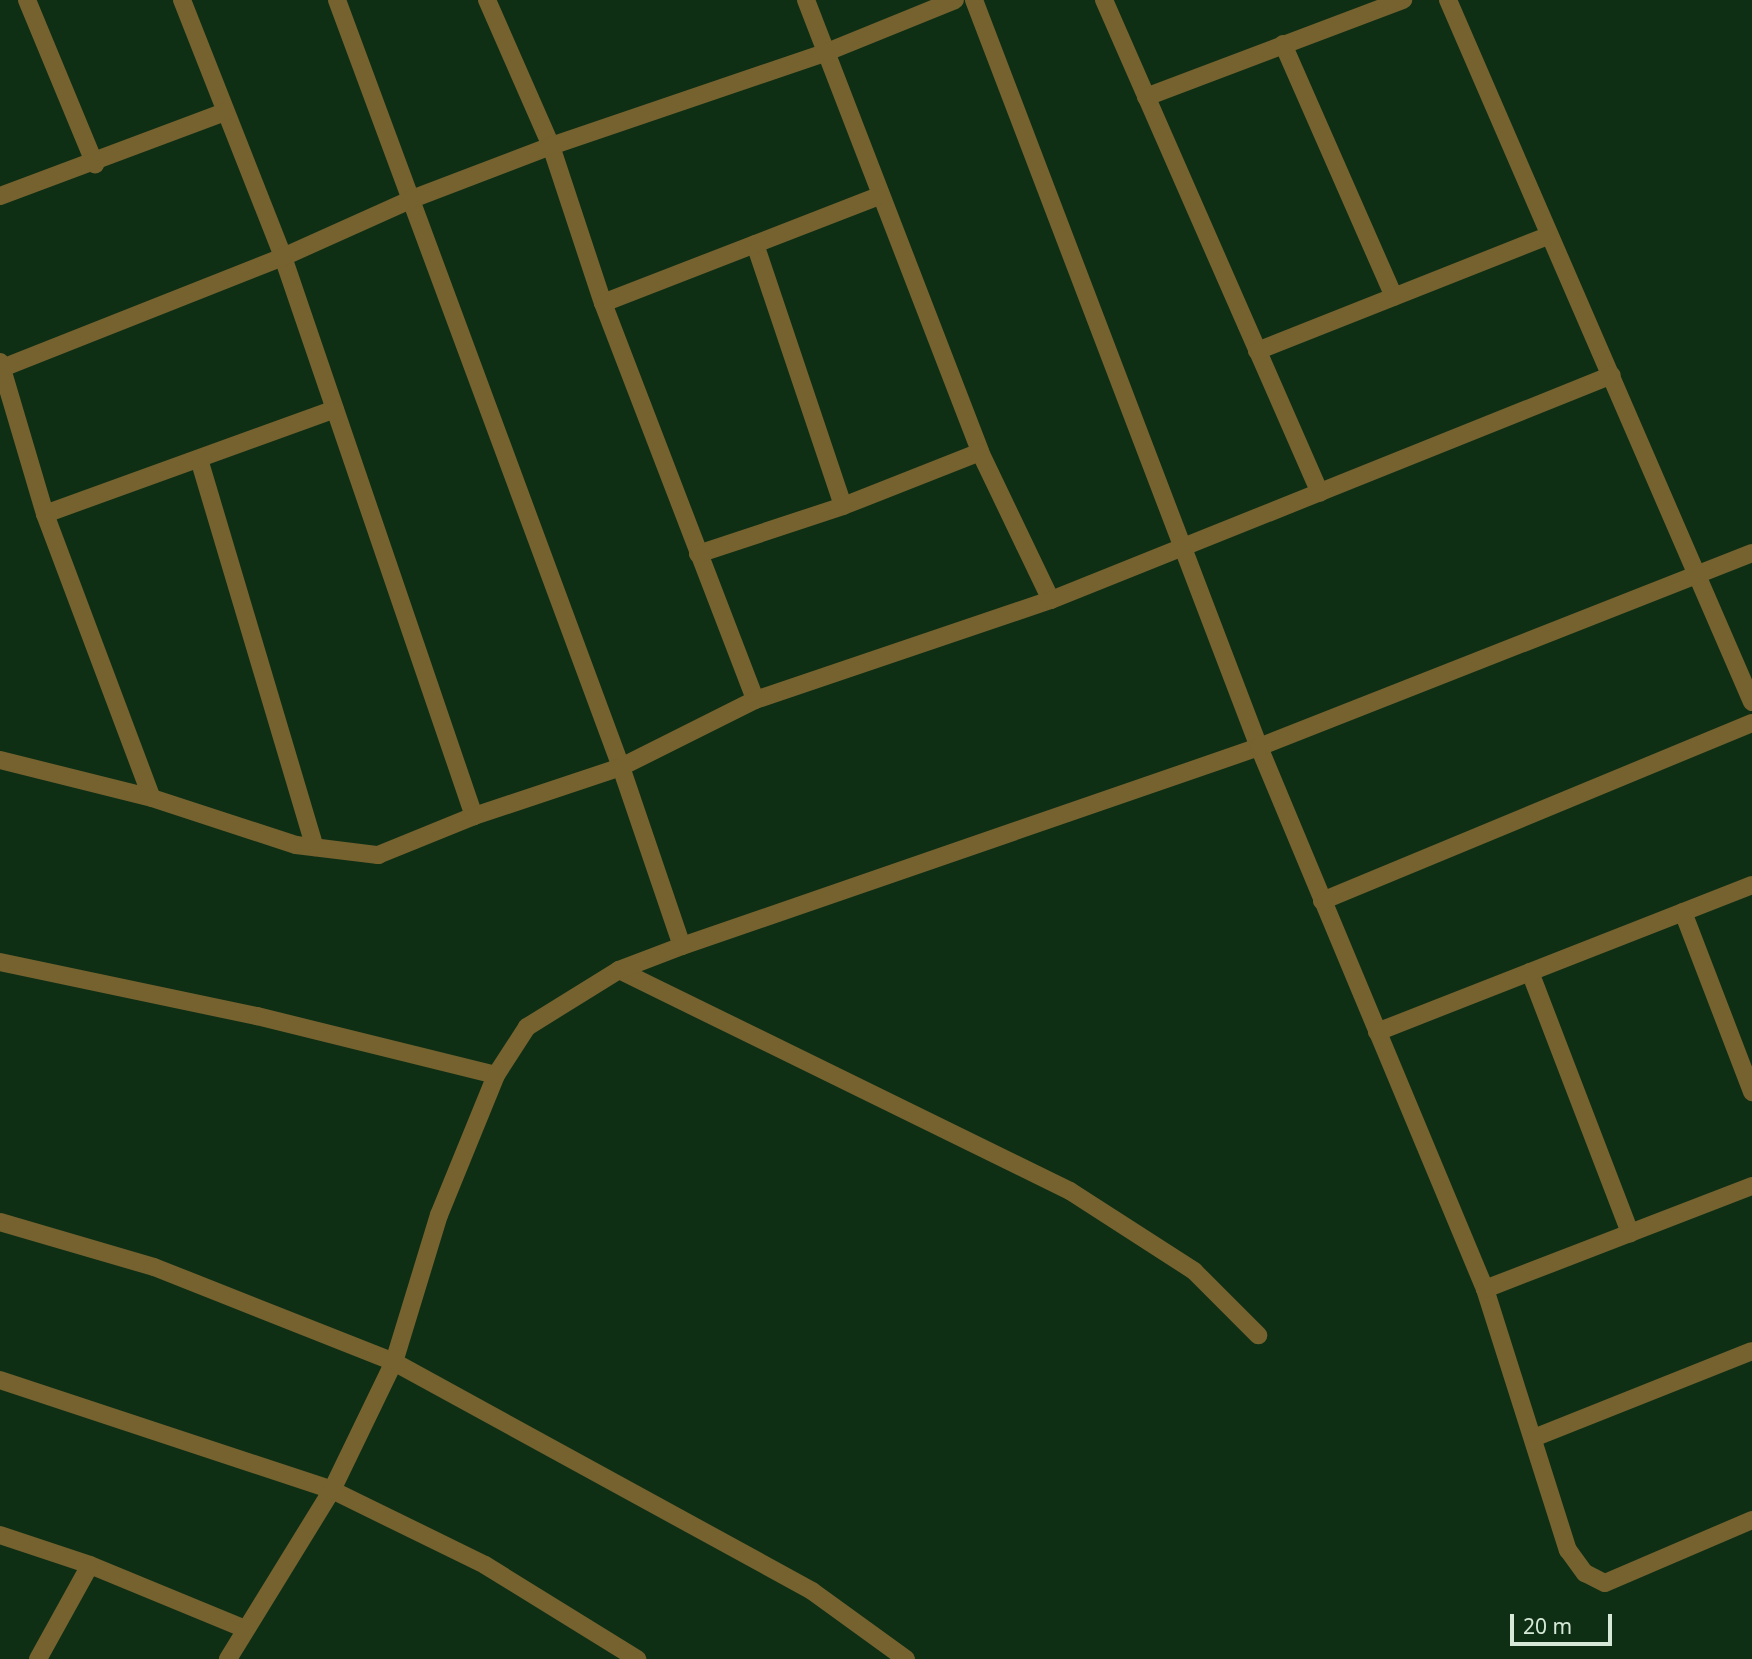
<!DOCTYPE html>
<html>
<head>
<meta charset="utf-8">
<style>
	body { margin:0 }
	#map { position:relative; width:1752px; height:1659px; overflow:hidden; background:#0f2f15; font-family:"Noto Sans",sans-serif }
	div>[style] { position:absolute }
	.minor>* { height:18px; margin:-9px; padding:0 9px; transform-origin:9px; border-radius:9px; background:#76622f }
	span { translate:-50% -50%; white-space:nowrap; text-align:center; line-height:1.15; -webkit-text-stroke:7px #0f2f15; paint-order:stroke }
	.scale { position:absolute; left:1510px; top:1614px; width:102px; height:32px; box-sizing:border-box; border:4px solid #d6e9d8; border-top:0; padding-left:9px; font-size:21px; line-height:24px; white-space:nowrap; color:#d6e9d8; -webkit-text-stroke:5px #0f2f15; paint-order:stroke }
</style>
</head>
<body>
<div id="map">
	<div class="minor">
		<div style="left:27px;top:0;width:178px;rotate:67.5deg"></div>
		<div style="left:182px;top:0;width:276px;rotate:68.5deg"></div>
		<div style="left:283px;top:257px;width:591px;rotate:71.14deg"></div>
		<div style="left:337px;top:0;width:818px;rotate:69.68deg"></div>
		<div style="left:621px;top:767px;width:189px;rotate:71.2deg"></div>
		<div style="left:487px;top:0;width:159px;rotate:66.3deg"></div>
		<div style="left:551px;top:146px;width:165px;rotate:71.7deg"></div>
		<div style="left:603px;top:303px;width:425px;rotate:69deg"></div>
		<div style="left:806px;top:0;width:484px;rotate:68.9deg"></div>
		<div style="left:980px;top:452px;width:164px;rotate:64.4deg"></div>
		<div style="left:974px;top:0;width:800px;rotate:69.12deg"></div>
		<div style="left:1259px;top:747px;width:587px;rotate:67.37deg"></div>
		<div style="left:1485px;top:1289px;width:274px;rotate:72.4deg"></div>
		<div style="left:1568px;top:1550px;width:29px;rotate:54deg"></div>
		<div style="left:1585px;top:1573px;width:22px;rotate:27deg"></div>
		<div style="left:1605px;top:1583px;width:160px;rotate:-23.2deg"></div>
		<div style="left:1104px;top:0;width:538px;rotate:66.34deg"></div>
		<div style="left:1448px;top:0;width:765px;rotate:66.59deg"></div>
		<div style="left:1283px;top:44px;width:276px;rotate:66.3deg"></div>
		<div style="left:1146px;top:97px;width:275px;rotate:-20.7deg"></div>
		<div style="left:0;top:196px;width:240px;rotate:-20.5deg"></div>
		<div style="left:755px;top:244px;width:276px;rotate:71.4deg"></div>
		<div style="left:603px;top:303px;width:298px;rotate:-21.2deg"></div>
		<div style="left:1257px;top:351px;width:313px;rotate:-21.6deg"></div>
		<div style="left:0;top:362px;width:159px;rotate:73.5deg"></div>
		<div style="left:45px;top:514px;width:303px;rotate:69.4deg"></div>
		<div style="left:0;top:369px;width:304px;rotate:-21.6deg"></div>
		<div style="left:283px;top:257px;width:141px;rotate:-24.2deg"></div>
		<div style="left:412px;top:199px;width:149px;rotate:-20.9deg"></div>
		<div style="left:551px;top:146px;width:292px;rotate:-18.8deg"></div>
		<div style="left:827px;top:52px;width:138px;rotate:-22.1deg"></div>
		<div style="left:199px;top:459px;width:405px;rotate:73.4deg"></div>
		<div style="left:45px;top:514px;width:308px;rotate:-19.9deg"></div>
		<div style="left:698px;top:554px;width:153px;rotate:-18.3deg"></div>
		<div style="left:843px;top:506px;width:147px;rotate:-21.5deg"></div>
		<div style="left:0;top:760px;width:157px;rotate:14deg"></div>
		<div style="left:152px;top:798px;width:151px;rotate:18.1deg"></div>
		<div style="left:296px;top:845px;width:83px;rotate:7deg"></div>
		<div style="left:378px;top:855px;width:104px;rotate:-22.1deg"></div>
		<div style="left:474px;top:816px;width:155px;rotate:-18.4deg"></div>
		<div style="left:621px;top:767px;width:150px;rotate:-26.6deg"></div>
		<div style="left:755px;top:700px;width:312px;rotate:-18.7deg"></div>
		<div style="left:1051px;top:600px;width:604px;rotate:-21.85deg"></div>
		<div style="left:1322px;top:901px;width:465px;rotate:-22.5deg"></div>
		<div style="left:1683px;top:912px;width:193px;rotate:69deg"></div>
		<div style="left:0;top:962px;width:263px;rotate:11.9deg"></div>
		<div style="left:257px;top:1016px;width:246px;rotate:13.9deg"></div>
		<div style="left:619px;top:970px;width:502px;rotate:26.11deg"></div>
		<div style="left:1070px;top:1191px;width:148px;rotate:32.8deg"></div>
		<div style="left:1194px;top:1271px;width:91px;rotate:45deg"></div>
		<div style="left:1530px;top:972px;width:280px;rotate:69deg"></div>
		<div style="left:1377px;top:1032px;width:403px;rotate:-21.4deg"></div>
		<div style="left:0;top:1222px;width:160px;rotate:16.3deg"></div>
		<div style="left:154px;top:1267px;width:258px;rotate:21.6deg"></div>
		<div style="left:394px;top:1362px;width:477px;rotate:28.7deg"></div>
		<div style="left:812px;top:1591px;width:116px;rotate:35.9deg"></div>
		<div style="left:1485px;top:1289px;width:286px;rotate:-21.1deg"></div>
		<div style="left:0;top:1380px;width:350px;rotate:18.3deg"></div>
		<div style="left:332px;top:1490px;width:170px;rotate:26.1deg"></div>
		<div style="left:485px;top:1565px;width:179px;rotate:31.7deg"></div>
		<div style="left:1536px;top:1437px;width:232px;rotate:-21.7deg"></div>
		<div style="left:0;top:1535px;width:95px;rotate:18.4deg"></div>
		<div style="left:90px;top:1565px;width:168px;rotate:22.4deg"></div>
		<div style="left:38px;top:1659px;width:107px;rotate:-61deg"></div>
		<div style="left:228px;top:1659px;width:198px;rotate:-58.4deg"></div>
		<div style="left:332px;top:1490px;width:142px;rotate:-64.2deg"></div>
		<div style="left:394px;top:1362px;width:154px;rotate:-73deg"></div>
		<div style="left:439px;top:1215px;width:151px;rotate:-67.8deg"></div>
		<div style="left:496px;top:1075px;width:57px;rotate:-57.1deg"></div>
		<div style="left:527px;top:1027px;width:108px;rotate:-31.8deg"></div>
		<div style="left:619px;top:970px;width:67px;rotate:-20.9deg"></div>
		<div style="left:682px;top:946px;width:610px;rotate:-19.03deg"></div>
		<div style="left:1259px;top:747px;width:530px;rotate:-21.48deg"></div>
	</div>
	<div class="scale">20 m</div>
</div>
</body>
</html>
